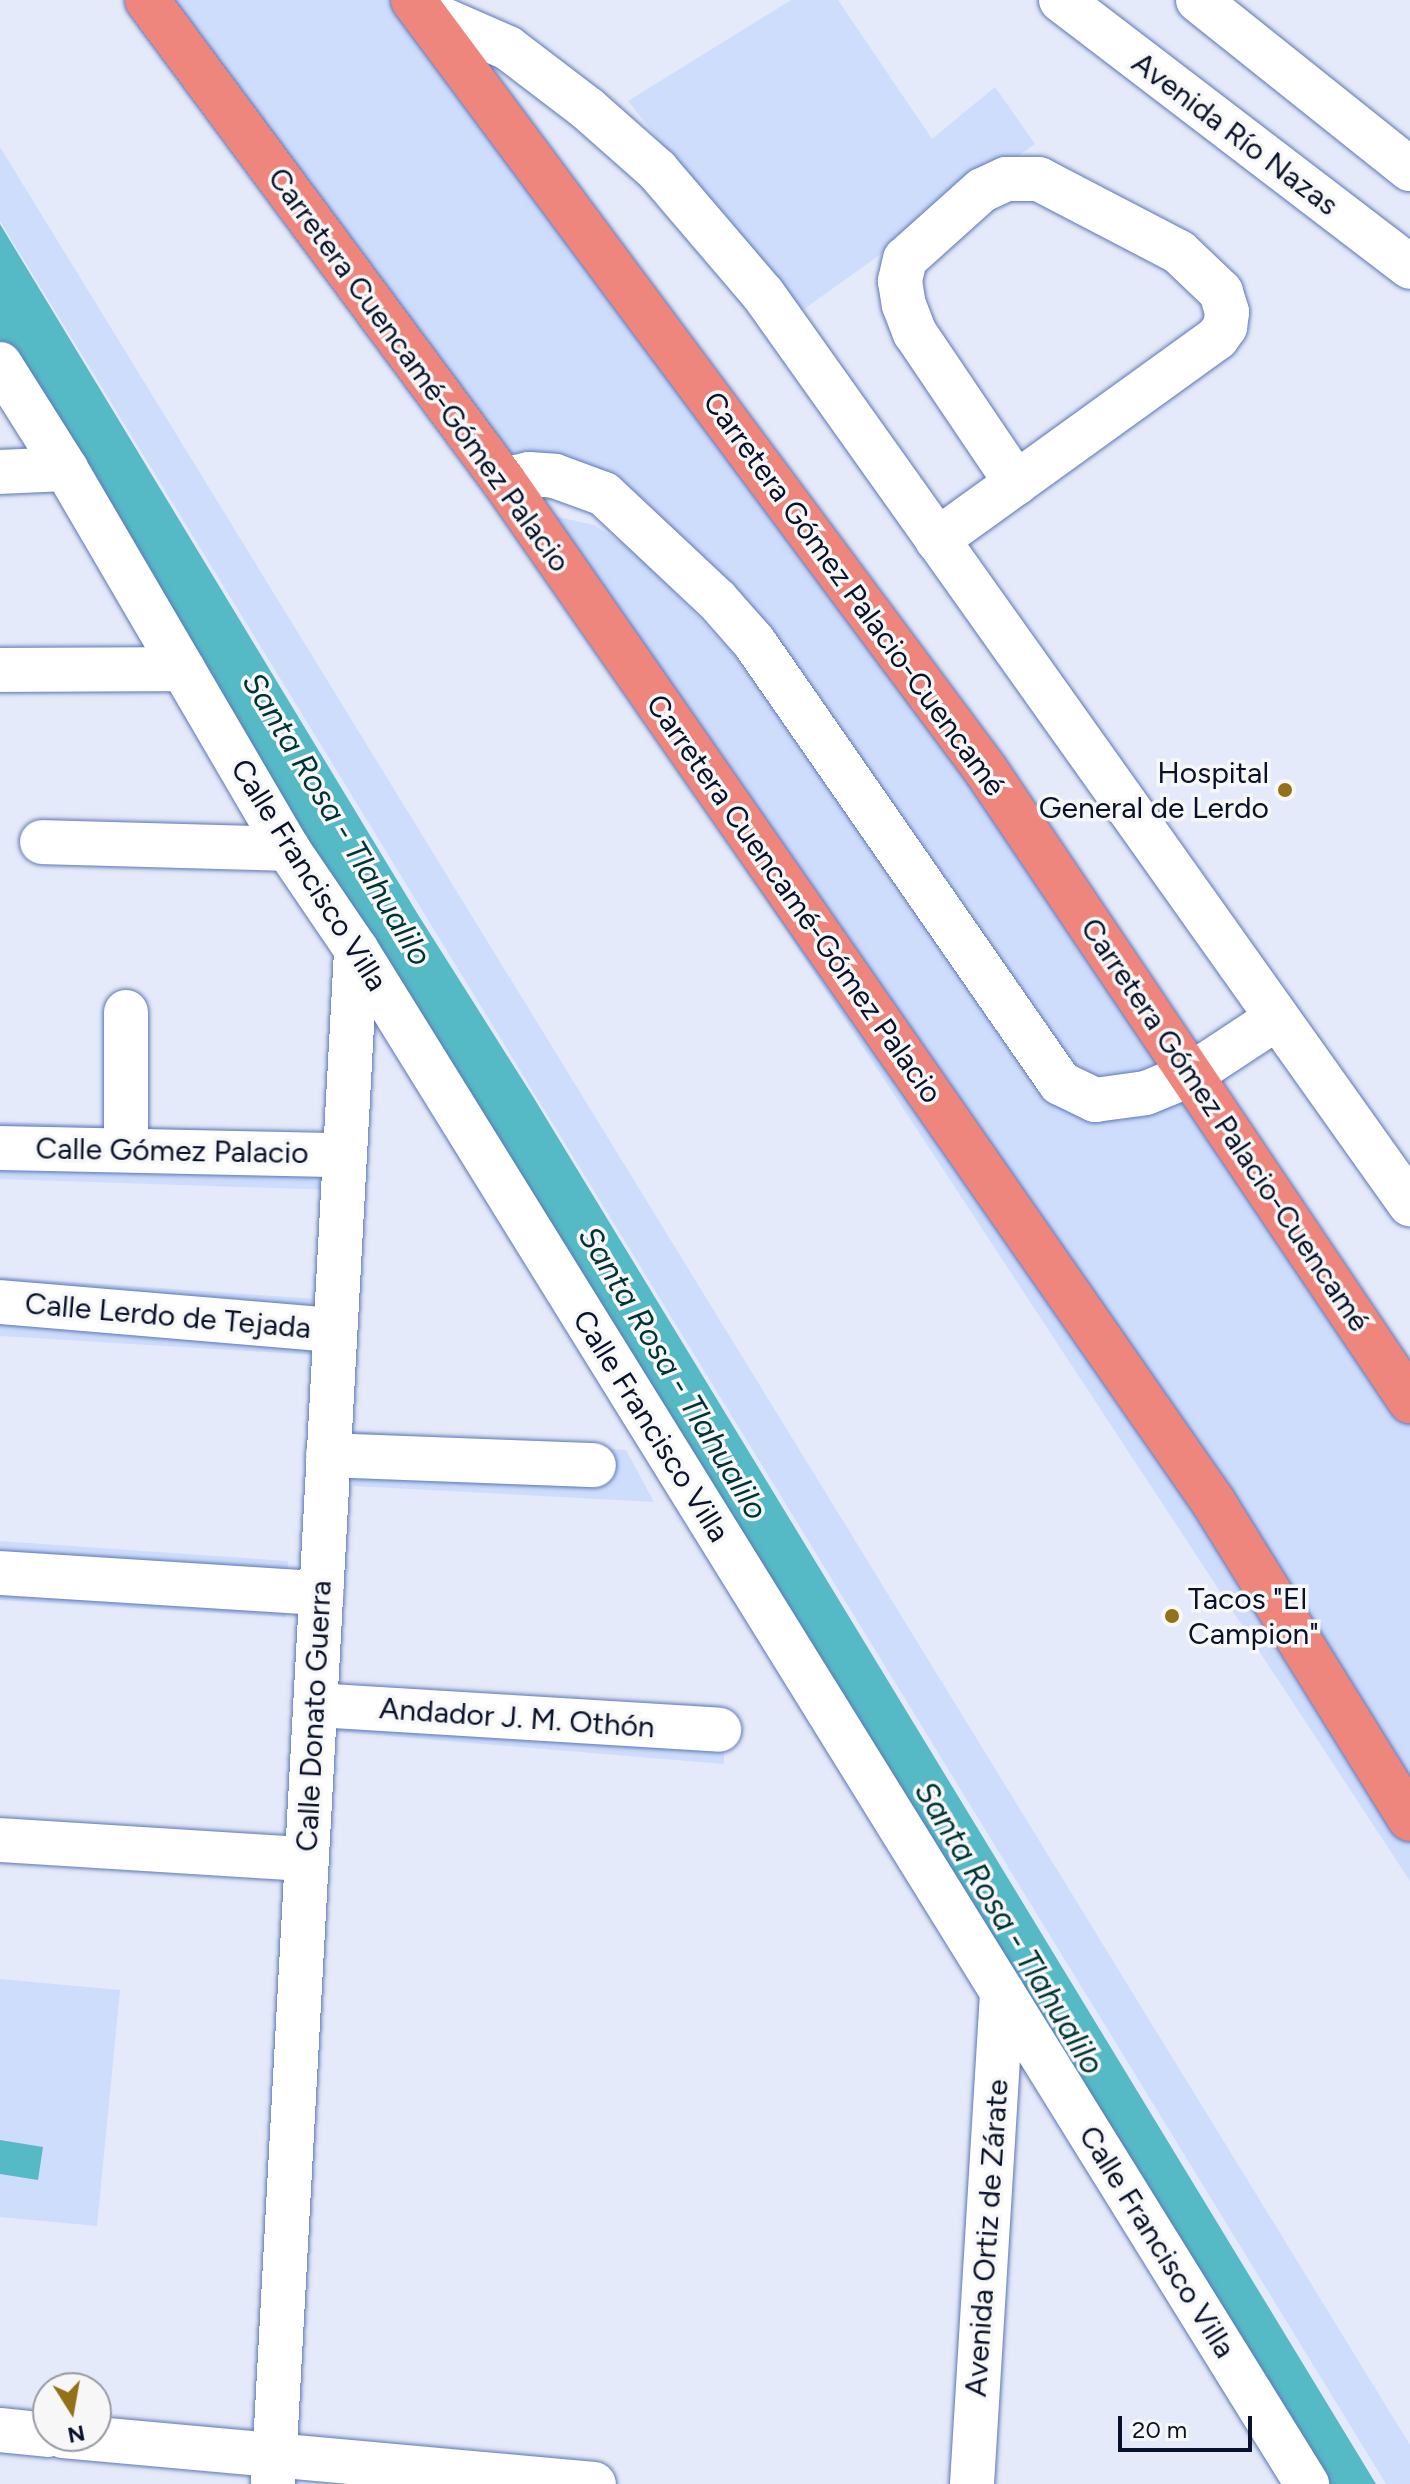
<!DOCTYPE html>
<html>
<head>
<meta charset="utf-8">
<style>
	body { margin:0 }
	#map { position:relative; width:1410px; height:2484px; overflow:hidden; background:#e4eaf9; font-family:Figtree,sans-serif }
	div>[style] { position:absolute }
	.green>* { inset:0; background:#ceddfc }
	.water>* { inset:0; background:#56bac6 }
	.roads { filter:drop-shadow(0 0 2px #5b77b7) drop-shadow(0 0 2px #5b77b7) }
	.minor>* { height:44px; margin:-22px; padding:0 22px; transform-origin:22px; border-radius:22px; background:#fff }
	.highway>* { height:44px; margin:-22px; padding:0 22px; transform-origin:22px; border-radius:22px; background:#ef867e }
	.dots>* { width:22px; height:22px; translate:-50% -50%; box-sizing:border-box; border:4px solid #f7f7f7; border-radius:50% }
	span { translate:-50% -50%; white-space:nowrap; text-align:center; line-height:1.15; -webkit-text-stroke:7px #f7f7f7; paint-order:stroke }
	.street-label { font-size:30px; color:#09122b }
	.poi-label { font-size:30px; color:#09122b }
	.right { translate:-100% -50%; text-align:right }
	.left { translate:0 -50%; text-align:left }
	.water-label { font-size:32px; color:#003338; font-style:italic }
	.north { position:absolute; left:32px; top:2372px; width:80px; height:80px; box-sizing:border-box; background:#f7f7f7; border:2px solid #989ba5; border-radius:50%; rotate:169deg; font-size:22px; font-weight:700; line-height:32px; text-align:center; color:#09122b }
	.north::after { content:''; display:block; margin:auto; width:28px; height:36px; background:#937118; clip-path:polygon(50% 0,100% 100%,50% 72%,0 100%) }
	.scale { position:absolute; left:1118px; top:2416px; width:134px; height:36px; box-sizing:border-box; border:4px solid #09122b; border-top:0; padding-left:10px; font-size:24px; line-height:28px; white-space:nowrap; color:#09122b; -webkit-text-stroke:6px #f7f7f7; paint-order:stroke }
</style>
</head>
<body>
<div id="map">
	<div class="green">
		<div style="clip-path:polygon(129px 0,405px 0,512px 144px,1178px 1077px,1090px 1089px,617px 495px,479px 466px)"></div>
		<div style="clip-path:polygon(791px 0,838px 0,932px 139px,995px 87px,1035px 144px,797px 314px,628px 101px)"></div>
		<div style="clip-path:polygon(0 147px,1410px 2445px,1410px 2484px,1386px 2484px,0 221px)"></div>
		<div style="clip-path:polygon(508px 506px,594px 525px,634px 551px,730px 650px,1087px 1113px,1123px 1121px,1191px 1085px,1410px 1416px,1410px 1881px)"></div>
		<div style="clip-path:polygon(0 1122px,336px 1133px,334px 1190px,0 1179px)"></div>
		<div style="clip-path:polygon(0 1277px,317px 1299px,315px 1355px,0 1336px)"></div>
		<div style="clip-path:polygon(353px 1431px,626px 1450px,654px 1502px,353px 1486px)"></div>
		<div style="clip-path:polygon(0 1541px,288px 1561px,286px 1617px,0 1600px)"></div>
		<div style="clip-path:polygon(340px 1690px,724px 1707px,724px 1764px,340px 1732px)"></div>
		<div style="clip-path:polygon(0 1979px,120px 1990px,97px 2226px,0 2217px)"></div>
	</div>
	<div class="water">
		<div style="clip-path:polygon(0 224px,417px 913px,532px 1095px,1376px 2484px,1309px 2484px,0 347px)"></div>
		<div style="clip-path:polygon(0 2140px,43px 2147px,38px 2180px,0 2174px)"></div>
	</div>
	<div class="roads">
		<div class="minor">
			<div style="left:1061px;top:0;width:439px;rotate:37.4deg"></div>
			<div style="left:1198px;top:0;width:271px;rotate:38.6deg"></div>
			<div style="left:421px;top:10px;width:95px;rotate:23.6deg"></div>
			<div style="left:508px;top:48px;width:101px;rotate:37.3deg"></div>
			<div style="left:588px;top:109px;width:92px;rotate:41.5deg"></div>
			<div style="left:657px;top:170px;width:163px;rotate:49.5deg"></div>
			<div style="left:763px;top:294px;width:1117px;rotate:54.59deg"></div>
			<div style="left:0;top:364px;width:124px;rotate:57.8deg"></div>
			<div style="left:66px;top:469px;width:440px;rotate:59.7deg"></div>
			<div style="left:288px;top:849px;width:121px;rotate:55.8deg"></div>
			<div style="left:356px;top:949px;width:1806px;rotate:58.22deg"></div>
			<div style="left:0;top:472px;width:66px;rotate:-2.6deg"></div>
			<div style="left:503px;top:480px;width:27px;rotate:-13deg"></div>
			<div style="left:529px;top:474px;width:26px;rotate:4deg"></div>
			<div style="left:555px;top:476px;width:52px;rotate:20.2deg"></div>
			<div style="left:604px;top:494px;width:155px;rotate:43.2deg"></div>
			<div style="left:717px;top:600px;width:56px;rotate:48.6deg"></div>
			<div style="left:754px;top:642px;width:537px;rotate:55.24deg"></div>
			<div style="left:1060px;top:1083px;width:39px;rotate:26deg"></div>
			<div style="left:1095px;top:1100px;width:51px;rotate:-7.8deg"></div>
			<div style="left:1146px;top:1093px;width:50px;rotate:-22.4deg"></div>
			<div style="left:1192px;top:1074px;width:102px;rotate:-33.4deg"></div>
			<div style="left:937px;top:540px;width:97px;rotate:-35.8deg"></div>
			<div style="left:1016px;top:483px;width:248px;rotate:-35.8deg"></div>
			<div style="left:1217px;top:338px;width:14px;rotate:-54deg"></div>
			<div style="left:1225px;top:327px;width:15px;rotate:-82deg"></div>
			<div style="left:1227px;top:312px;width:21px;rotate:-107deg"></div>
			<div style="left:1221px;top:292px;width:58px;rotate:-136.4deg"></div>
			<div style="left:1179px;top:252px;width:158px;rotate:-152.5deg"></div>
			<div style="left:1039px;top:179px;width:33px;rotate:180deg"></div>
			<div style="left:1006px;top:179px;width:26px;rotate:155deg"></div>
			<div style="left:982px;top:190px;width:103px;rotate:138.1deg"></div>
			<div style="left:905px;top:259px;width:23px;rotate:103deg"></div>
			<div style="left:900px;top:281px;width:24px;rotate:81deg"></div>
			<div style="left:904px;top:305px;width:30px;rotate:69deg"></div>
			<div style="left:915px;top:333px;width:181px;rotate:56deg"></div>
			<div style="left:0;top:670px;width:183px;rotate:-0.3deg"></div>
			<div style="left:42px;top:842px;width:246px;rotate:1.6deg"></div>
			<div style="left:0;top:1148px;width:345px;rotate:1.2deg"></div>
			<div style="left:126px;top:1150px;width:138px;rotate:-90deg"></div>
			<div style="left:0;top:1302px;width:336px;rotate:4.8deg"></div>
			<div style="left:328px;top:1455px;width:266px;rotate:2.2deg"></div>
			<div style="left:0;top:1573px;width:322px;rotate:3.6deg"></div>
			<div style="left:315px;top:1705px;width:405px;rotate:3.5deg"></div>
			<div style="left:0;top:1840px;width:307px;rotate:3.6deg"></div>
			<div style="left:0;top:2430px;width:48px;rotate:5.9deg"></div>
			<div style="left:63px;top:2436px;width:533px;rotate:5.17deg"></div>
			<div style="left:273px;top:2484px;width:1537px;rotate:-86.9deg"></div>
			<div style="left:972px;top:2484px;width:493px;rotate:-86.5deg"></div>
		</div>
		<div class="highway">
			<div style="left:147px;top:0;width:598px;rotate:53.44deg"></div>
			<div style="left:503px;top:480px;width:1246px;rotate:55.2deg"></div>
			<div style="left:1214px;top:1503px;width:372px;rotate:58.2deg"></div>
			<div style="left:413px;top:0;width:958px;rotate:53.36deg"></div>
			<div style="left:985px;top:769px;width:762px;rotate:56.08deg"></div>
		</div>
	</div>
	<div class="dots">
		<div style="left:1285px;top:790px;background:#937118"></div>
		<div style="left:1172px;top:1616px;background:#937118"></div>
	</div>
	<div class="street-label">
		<span style="left:1235px;top:134px;rotate:37deg">Avenida Río Nazas</span>
		<span style="left:419px;top:370px;rotate:54deg">Carretera Cuencamé-Gómez Palacio</span>
		<span style="left:854px;top:594px;rotate:54deg">Carretera Gómez Palacio-Cuencamé</span>
		<span style="left:309px;top:875px;rotate:58deg">Calle Francisco Villa</span>
		<span style="left:794px;top:899px;rotate:55deg">Carretera Cuencamé-Gómez Palacio</span>
		<span style="left:1225px;top:1125px;rotate:56deg">Carretera Gómez Palacio-Cuencamé</span>
		<span style="left:172px;top:1151px;rotate:1deg">Calle Gómez Palacio</span>
		<span style="left:168px;top:1316px;rotate:5deg">Calle Lerdo de Tejada</span>
		<span style="left:651px;top:1426px;rotate:58deg">Calle Francisco Villa</span>
		<span style="left:314px;top:1716px;rotate:-87deg">Calle Donato Guerra</span>
		<span style="left:517px;top:1718px;rotate:4deg">Andador J. M. Othón</span>
		<span style="left:987px;top:2238px;rotate:-86deg">Avenida Ortiz de Zárate</span>
		<span style="left:1157px;top:2242px;rotate:58deg">Calle Francisco Villa</span>
	</div>
	<div class="poi-label">
		<span class="right" style="left:1269px;top:790px">Hospital<br>General de Lerdo</span>
		<span class="left" style="left:1188px;top:1616px">Tacos "El<br>Campion"</span>
	</div>
	<div class="water-label">
		<span style="left:337px;top:819px;rotate:59deg">Santa Rosa - Tlahualilo</span>
		<span style="left:673px;top:1373px;rotate:59deg">Santa Rosa - Tlahualilo</span>
		<span style="left:1009px;top:1928px;rotate:59deg">Santa Rosa - Tlahualilo</span>
	</div>
	<div class="north">N</div>
	<div class="scale">20 m</div>
</div>
</body>
</html>
